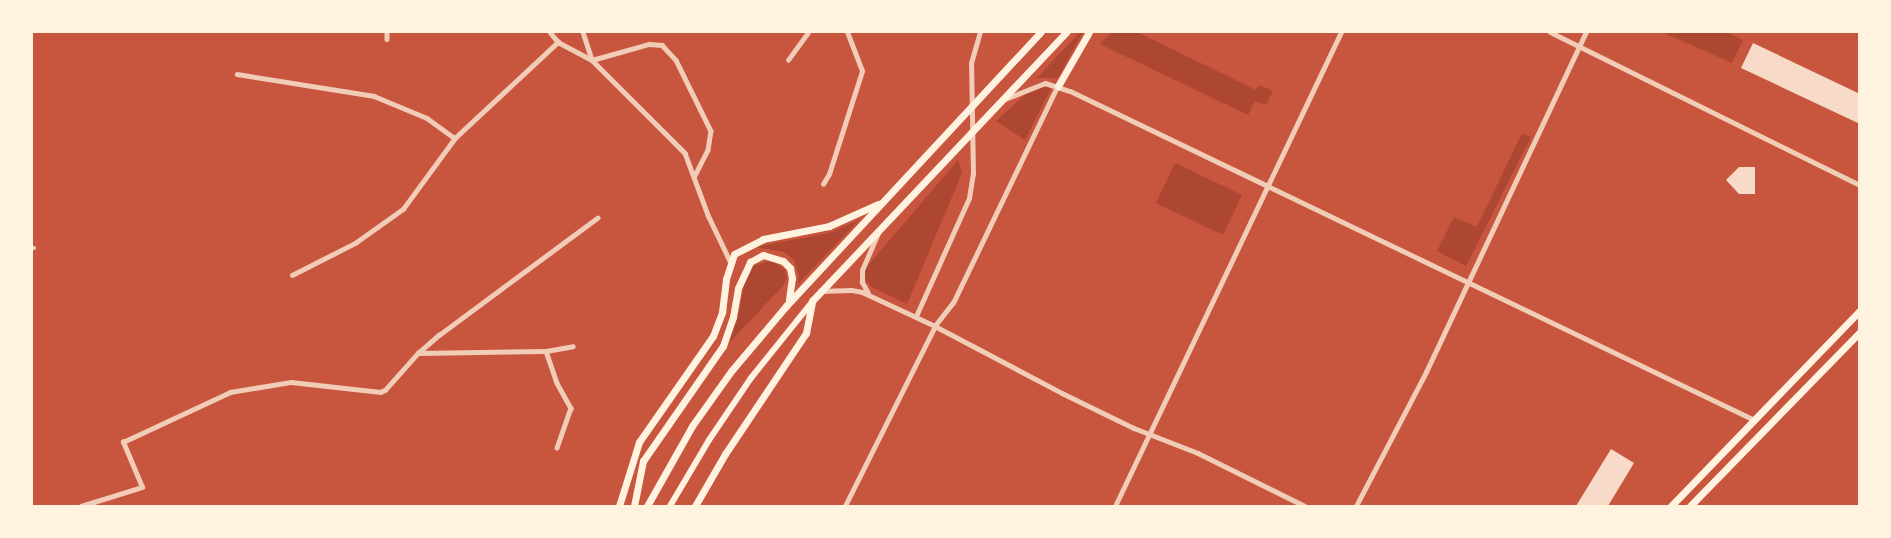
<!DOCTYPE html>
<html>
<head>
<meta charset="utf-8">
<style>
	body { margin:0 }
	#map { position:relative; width:1891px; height:538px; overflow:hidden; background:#c8553d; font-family:"Libre Baskerville",serif }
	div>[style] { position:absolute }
	.green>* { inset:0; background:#ae4732 }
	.building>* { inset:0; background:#f7dbc8 }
	.minor>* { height:4.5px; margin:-2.25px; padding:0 2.25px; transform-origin:2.25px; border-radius:2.25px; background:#f1ccb7 }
	.tertiary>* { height:5px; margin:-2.5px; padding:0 2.5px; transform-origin:2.5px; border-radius:2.5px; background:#f1ccb7 }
	.secondary>* { height:6px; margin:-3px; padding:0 3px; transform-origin:3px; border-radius:3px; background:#fff3e0 }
	.primary>* { height:7px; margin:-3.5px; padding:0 3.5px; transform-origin:3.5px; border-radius:3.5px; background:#fff3e0 }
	span { translate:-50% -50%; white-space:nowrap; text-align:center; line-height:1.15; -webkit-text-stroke:6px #fff3e0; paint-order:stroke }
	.frame { position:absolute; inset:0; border:33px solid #fff3e0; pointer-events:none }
</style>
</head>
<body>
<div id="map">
	<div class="green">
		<div style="clip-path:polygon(1080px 32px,1083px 32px,1058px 78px,1037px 78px)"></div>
		<div style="clip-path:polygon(1112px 32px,1137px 32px,1256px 90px,1259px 85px,1273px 91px,1266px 105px,1255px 101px,1248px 115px,1100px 44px)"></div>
		<div style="clip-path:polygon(1662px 32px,1727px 32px,1743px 40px,1732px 63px)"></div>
		<div style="clip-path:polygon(1044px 87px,1051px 88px,1025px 140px,996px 121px,1029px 91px)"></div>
		<div style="clip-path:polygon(1522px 133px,1531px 137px,1466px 266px,1437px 251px,1454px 217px,1477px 227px)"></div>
		<div style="clip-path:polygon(958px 160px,962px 173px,907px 304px,870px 286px,865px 278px,865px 269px)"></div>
		<div style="clip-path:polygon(1175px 163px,1242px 195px,1223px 235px,1156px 203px)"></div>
		<div style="clip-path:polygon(859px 220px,798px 284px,799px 276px,794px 260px,784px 252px,755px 247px,829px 233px)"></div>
		<div style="clip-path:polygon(772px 260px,785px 270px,787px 278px,783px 286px,726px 346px,737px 321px,746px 276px,753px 266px)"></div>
	</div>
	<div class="building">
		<div style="clip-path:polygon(1753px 43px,1860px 94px,1860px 124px,1741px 68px)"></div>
		<div style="clip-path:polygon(1739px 167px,1755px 167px,1755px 194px,1739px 194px,1726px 180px)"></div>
		<div style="clip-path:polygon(1611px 449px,1634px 463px,1608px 506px,1576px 506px)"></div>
	</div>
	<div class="minor">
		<div style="left:387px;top:32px;width:7px;rotate:90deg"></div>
		<div style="left:550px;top:32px;width:13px;rotate:51deg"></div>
		<div style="left:558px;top:42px;width:38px;rotate:28deg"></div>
		<div style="left:592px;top:60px;width:132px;rotate:45deg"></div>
		<div style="left:685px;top:153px;width:66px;rotate:69.6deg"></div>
		<div style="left:708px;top:215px;width:51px;rotate:64.4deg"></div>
		<div style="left:583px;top:32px;width:29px;rotate:72deg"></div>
		<div style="left:592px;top:60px;width:59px;rotate:-15.7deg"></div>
		<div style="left:649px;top:44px;width:13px;rotate:4deg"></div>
		<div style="left:662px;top:45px;width:21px;rotate:47deg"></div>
		<div style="left:676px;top:60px;width:79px;rotate:63.8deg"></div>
		<div style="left:711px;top:131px;width:19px;rotate:99deg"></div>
		<div style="left:708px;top:150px;width:28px;rotate:117deg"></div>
		<div style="left:788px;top:60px;width:34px;rotate:-54deg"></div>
		<div style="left:237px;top:74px;width:139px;rotate:9.1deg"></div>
		<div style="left:374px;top:96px;width:57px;rotate:22.5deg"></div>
		<div style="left:427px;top:118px;width:34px;rotate:36deg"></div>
		<div style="left:1058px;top:86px;width:240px;rotate:115.7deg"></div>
		<div style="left:954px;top:302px;width:31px;rotate:128deg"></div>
		<div style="left:935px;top:326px;width:144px;rotate:27.8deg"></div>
		<div style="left:1062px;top:393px;width:80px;rotate:25.9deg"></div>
		<div style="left:1134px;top:428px;width:69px;rotate:21.3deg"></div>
		<div style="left:1198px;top:453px;width:119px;rotate:26.4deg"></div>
		<div style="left:823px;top:184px;width:12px;rotate:-59deg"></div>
		<div style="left:829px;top:174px;width:108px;rotate:-72.2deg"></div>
		<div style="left:862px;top:71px;width:42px;rotate:-111deg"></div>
		<div style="left:32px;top:248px;width:2px"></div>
		<div style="left:292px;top:275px;width:71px;rotate:-26.9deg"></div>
		<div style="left:355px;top:243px;width:59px;rotate:-35.3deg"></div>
		<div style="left:403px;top:209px;width:88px;rotate:-53.8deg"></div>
		<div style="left:455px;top:138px;width:141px;rotate:-43deg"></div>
		<div style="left:546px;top:351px;width:34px;rotate:71deg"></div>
		<div style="left:557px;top:383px;width:29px;rotate:61deg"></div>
		<div style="left:571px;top:408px;width:42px;rotate:109.3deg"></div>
		<div style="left:418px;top:353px;width:128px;rotate:-0.9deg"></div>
		<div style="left:546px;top:351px;width:27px;rotate:-10deg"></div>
		<div style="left:81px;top:506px;width:64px;rotate:-17.3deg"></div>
		<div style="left:142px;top:487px;width:49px;rotate:-112.9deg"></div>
		<div style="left:123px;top:442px;width:118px;rotate:-25deg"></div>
		<div style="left:230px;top:392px;width:62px;rotate:-9.3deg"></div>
		<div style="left:291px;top:382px;width:90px;rotate:6.4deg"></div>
		<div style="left:380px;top:392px;width:5px;rotate:-22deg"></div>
		<div style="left:385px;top:390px;width:50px;rotate:-48.3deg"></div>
		<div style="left:418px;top:353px;width:28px;rotate:-41deg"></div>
		<div style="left:439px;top:335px;width:197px;rotate:-36.5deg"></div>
		<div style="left:1356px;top:506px;width:151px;rotate:-62.4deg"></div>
		<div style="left:1426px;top:372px;width:376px;rotate:-64.8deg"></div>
	</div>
	<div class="tertiary">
		<div style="left:1550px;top:32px;width:346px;rotate:26.3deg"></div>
		<div style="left:1005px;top:99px;width:43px;rotate:-21.8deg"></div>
		<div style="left:1045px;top:83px;width:26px;rotate:18deg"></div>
		<div style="left:1070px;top:91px;width:757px;rotate:25.68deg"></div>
		<div style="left:820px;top:291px;width:31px;rotate:-2deg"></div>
		<div style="left:851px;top:290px;width:11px;rotate:10deg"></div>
		<div style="left:862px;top:292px;width:81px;rotate:25deg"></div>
		<div style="left:935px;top:326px;width:201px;rotate:116.6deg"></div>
		<div style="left:868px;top:293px;width:13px;rotate:-119deg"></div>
		<div style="left:862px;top:282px;width:12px;rotate:-90deg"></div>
		<div style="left:862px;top:270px;width:40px;rotate:-66.6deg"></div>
		<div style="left:916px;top:316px;width:129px;rotate:-65.8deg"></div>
		<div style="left:969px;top:198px;width:24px;rotate:-81deg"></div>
		<div style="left:973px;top:174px;width:111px;rotate:-91deg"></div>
		<div style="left:971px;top:63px;width:32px;rotate:-74deg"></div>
		<div style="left:1115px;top:506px;width:525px;rotate:-64.51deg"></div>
	</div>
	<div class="secondary">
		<div style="left:670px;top:506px;width:77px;rotate:-59.4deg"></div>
		<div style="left:709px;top:440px;width:75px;rotate:-55.9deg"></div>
		<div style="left:751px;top:378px;width:97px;rotate:-51.2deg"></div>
	</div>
	<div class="primary">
		<div style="left:1058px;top:86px;width:62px;rotate:-60.1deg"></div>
		<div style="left:619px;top:506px;width:67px;rotate:-72.6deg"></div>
		<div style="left:639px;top:442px;width:129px;rotate:-55.1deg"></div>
		<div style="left:713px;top:336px;width:26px;rotate:-69deg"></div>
		<div style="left:722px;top:312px;width:33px;rotate:-83deg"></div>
		<div style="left:726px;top:279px;width:26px;rotate:-72deg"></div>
		<div style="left:734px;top:254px;width:33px;rotate:-27deg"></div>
		<div style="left:763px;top:239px;width:67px;rotate:-11.1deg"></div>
		<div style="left:829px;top:226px;width:54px;rotate:-24.2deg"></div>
		<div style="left:634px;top:506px;width:46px;rotate:-78.7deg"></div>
		<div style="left:643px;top:461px;width:140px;rotate:-55.2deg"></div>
		<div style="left:723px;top:346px;width:31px;rotate:-71deg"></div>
		<div style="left:733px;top:317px;width:29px;rotate:-80deg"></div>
		<div style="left:738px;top:288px;width:29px;rotate:-65deg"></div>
		<div style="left:750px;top:262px;width:15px;rotate:-28deg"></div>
		<div style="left:763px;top:255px;width:21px;rotate:17deg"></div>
		<div style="left:783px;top:261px;width:10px;rotate:45deg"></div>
		<div style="left:790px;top:268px;width:10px;rotate:79deg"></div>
		<div style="left:792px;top:278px;width:22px;rotate:98deg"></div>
		<div style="left:647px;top:506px;width:92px;rotate:-60.6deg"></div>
		<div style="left:692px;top:426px;width:69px;rotate:-54.5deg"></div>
		<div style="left:732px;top:370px;width:84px;rotate:-49.8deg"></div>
		<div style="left:786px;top:306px;width:374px;rotate:-47.1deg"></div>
		<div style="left:695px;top:506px;width:60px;rotate:-60deg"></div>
		<div style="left:725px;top:454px;width:146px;rotate:-56.2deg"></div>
		<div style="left:806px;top:333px;width:33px;rotate:-79deg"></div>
		<div style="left:812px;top:301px;width:370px;rotate:-46.6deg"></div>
		<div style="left:1671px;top:506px;width:272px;rotate:-46deg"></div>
		<div style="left:1690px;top:506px;width:243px;rotate:-45.7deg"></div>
	</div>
	<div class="frame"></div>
</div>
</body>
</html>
